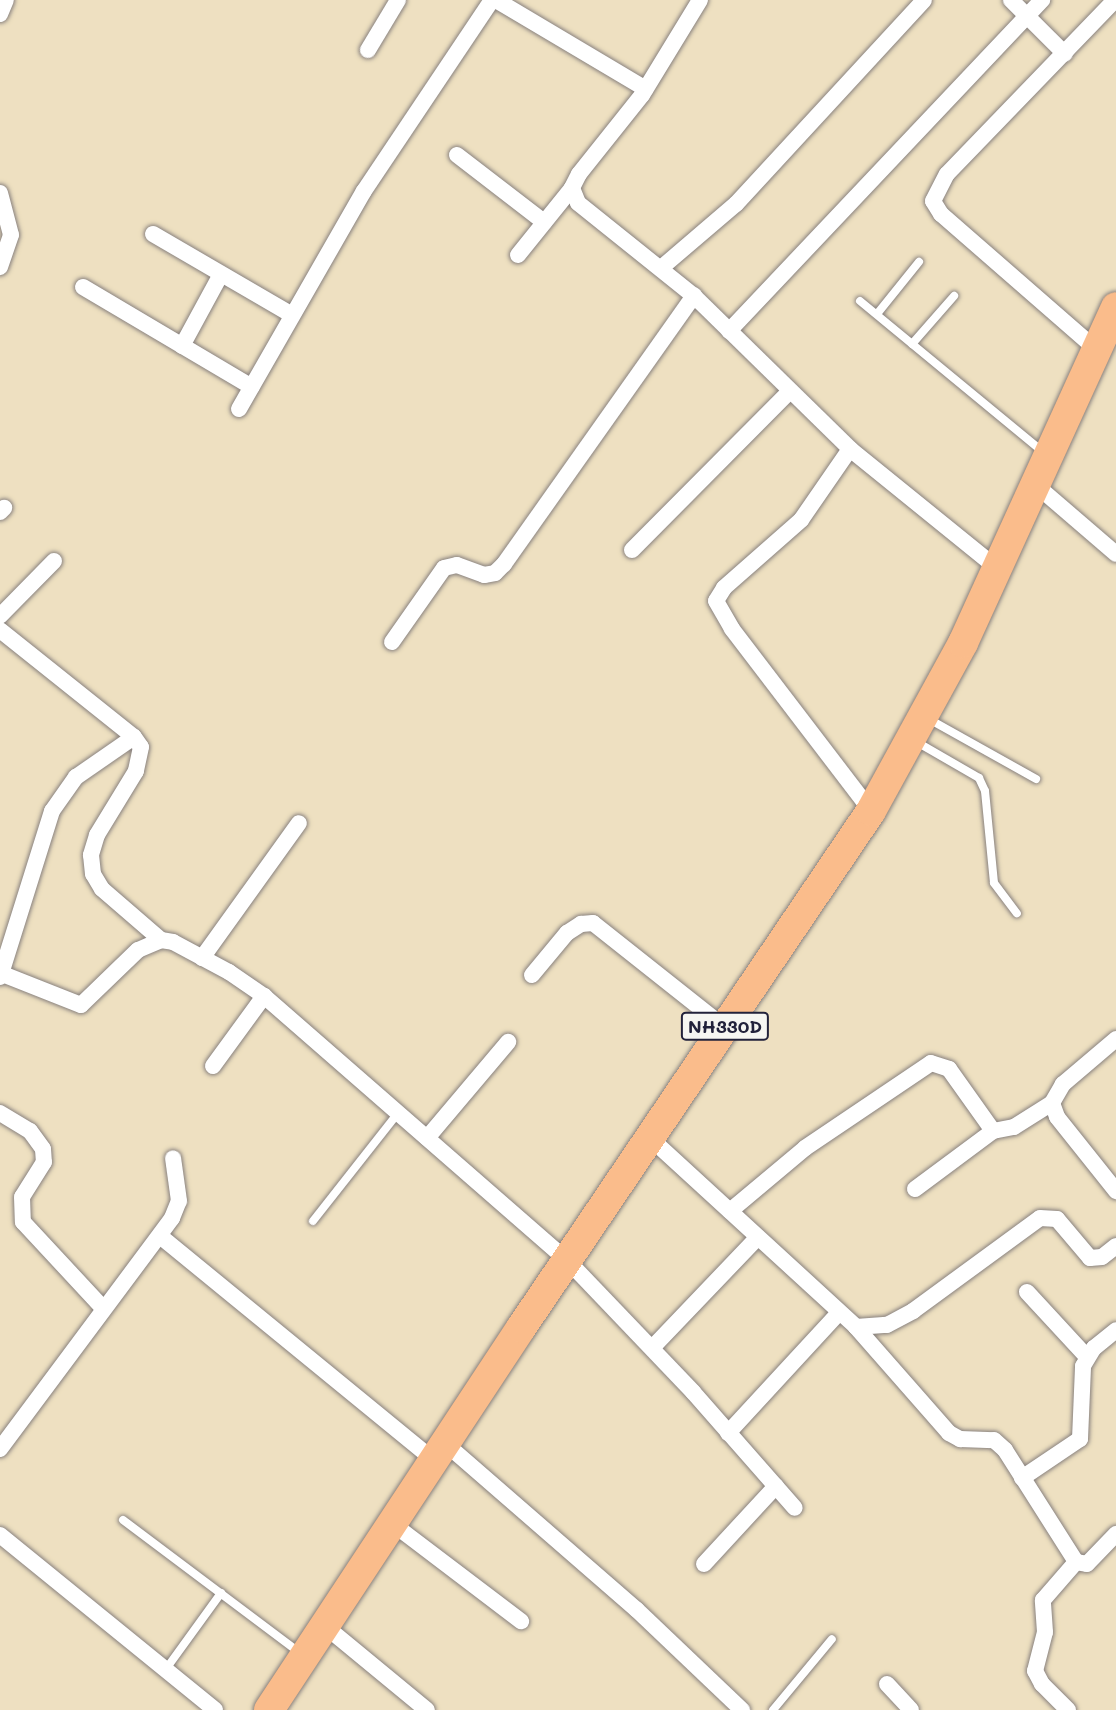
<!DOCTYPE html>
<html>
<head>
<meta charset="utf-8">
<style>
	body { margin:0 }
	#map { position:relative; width:1116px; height:1710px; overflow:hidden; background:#eee0c1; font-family:Mali,sans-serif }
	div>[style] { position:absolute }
	.roads { filter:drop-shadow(0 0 2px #88817e) drop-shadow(0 0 2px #88817e) }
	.lane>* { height:8px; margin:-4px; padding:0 4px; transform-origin:4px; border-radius:4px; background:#fff }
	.street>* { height:16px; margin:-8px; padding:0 8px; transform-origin:8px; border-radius:8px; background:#fff }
	.highway>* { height:30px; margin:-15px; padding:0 15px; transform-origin:15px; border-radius:15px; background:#fabc8b }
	span { translate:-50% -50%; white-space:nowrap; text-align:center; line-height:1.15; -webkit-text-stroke:5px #f6f6f2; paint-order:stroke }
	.shield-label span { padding:2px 5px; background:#f6f6f2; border:2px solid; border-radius:5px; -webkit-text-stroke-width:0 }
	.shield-label { font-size:18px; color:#22223b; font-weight:700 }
</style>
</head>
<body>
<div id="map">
	<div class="roads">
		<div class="lane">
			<div style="left:860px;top:301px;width:236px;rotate:39.5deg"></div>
			<div style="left:877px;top:314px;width:67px;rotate:-51.1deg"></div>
			<div style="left:912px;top:344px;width:64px;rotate:-48.8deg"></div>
			<div style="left:927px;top:718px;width:125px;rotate:29.2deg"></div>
			<div style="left:915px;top:741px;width:74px;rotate:30deg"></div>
			<div style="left:979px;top:778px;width:14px;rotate:65deg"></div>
			<div style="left:985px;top:791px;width:92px;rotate:84.4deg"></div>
			<div style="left:994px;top:883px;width:38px;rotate:53deg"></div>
			<div style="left:313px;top:1221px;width:137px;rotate:-51.8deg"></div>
			<div style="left:123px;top:1520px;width:221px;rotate:36.9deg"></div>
			<div style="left:166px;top:1669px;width:94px;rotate:-54.1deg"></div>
			<div style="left:773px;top:1710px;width:92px;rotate:-50.3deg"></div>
		</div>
		<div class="street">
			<div style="left:496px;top:0;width:174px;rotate:30.7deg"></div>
			<div style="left:700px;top:0;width:111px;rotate:121.4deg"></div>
			<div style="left:642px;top:95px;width:101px;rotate:128.6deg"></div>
			<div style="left:579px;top:174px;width:16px;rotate:117deg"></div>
			<div style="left:572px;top:188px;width:16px;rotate:68deg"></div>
			<div style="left:578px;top:203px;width:149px;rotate:38.7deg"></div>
			<div style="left:694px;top:296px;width:219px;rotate:44.4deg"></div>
			<div style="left:850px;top:449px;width:191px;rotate:39deg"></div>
			<div style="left:1011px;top:0;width:76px;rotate:45deg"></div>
			<div style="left:0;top:14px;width:15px;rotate:-67deg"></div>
			<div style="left:368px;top:50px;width:58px;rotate:-59deg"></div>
			<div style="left:457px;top:155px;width:110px;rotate:37.6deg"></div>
			<div style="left:0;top:193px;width:43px;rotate:75.3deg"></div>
			<div style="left:11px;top:235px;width:34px;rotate:109deg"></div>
			<div style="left:153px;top:234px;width:161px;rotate:30.2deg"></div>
			<div style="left:518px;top:255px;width:86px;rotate:-51.1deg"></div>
			<div style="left:661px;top:268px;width:99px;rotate:-40.5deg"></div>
			<div style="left:736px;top:204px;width:277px;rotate:-47.3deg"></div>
			<div style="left:83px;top:287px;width:196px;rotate:30.6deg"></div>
			<div style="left:729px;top:331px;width:456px;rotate:-46.6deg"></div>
			<div style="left:182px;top:346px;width:80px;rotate:-61.5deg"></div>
			<div style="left:1097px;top:350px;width:207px;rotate:-138.9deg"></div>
			<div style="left:941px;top:214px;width:15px;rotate:-122deg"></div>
			<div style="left:933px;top:201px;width:30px;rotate:-63deg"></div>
			<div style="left:947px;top:174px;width:242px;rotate:-46deg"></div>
			<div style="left:239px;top:409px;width:251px;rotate:-60.2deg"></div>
			<div style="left:364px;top:191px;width:230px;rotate:-56.2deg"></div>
			<div style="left:850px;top:449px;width:86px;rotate:124.6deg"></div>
			<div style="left:801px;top:520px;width:103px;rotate:138.6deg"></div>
			<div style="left:724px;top:588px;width:15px;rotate:122deg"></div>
			<div style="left:716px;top:601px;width:32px;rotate:60deg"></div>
			<div style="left:732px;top:629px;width:229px;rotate:52.6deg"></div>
			<div style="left:1037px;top:486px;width:104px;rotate:40.7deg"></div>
			<div style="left:0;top:512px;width:6px;rotate:-45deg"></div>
			<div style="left:632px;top:550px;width:223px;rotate:-45.2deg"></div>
			<div style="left:0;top:616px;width:77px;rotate:-45.5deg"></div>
			<div style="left:0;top:630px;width:171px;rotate:38.6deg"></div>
			<div style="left:134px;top:737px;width:12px;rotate:55deg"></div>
			<div style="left:141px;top:747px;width:25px;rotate:102deg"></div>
			<div style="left:136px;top:771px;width:75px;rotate:121.4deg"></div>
			<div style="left:97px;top:835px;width:21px;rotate:107deg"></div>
			<div style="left:91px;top:855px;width:19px;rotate:84deg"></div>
			<div style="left:93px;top:874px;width:17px;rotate:59deg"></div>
			<div style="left:102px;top:889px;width:78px;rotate:40.8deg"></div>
			<div style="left:392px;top:642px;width:90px;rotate:-54.9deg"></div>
			<div style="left:444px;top:568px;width:13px;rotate:-13deg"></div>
			<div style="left:457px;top:565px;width:29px;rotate:20deg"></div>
			<div style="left:484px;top:575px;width:11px;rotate:-10deg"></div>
			<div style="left:495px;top:573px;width:13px;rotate:-45deg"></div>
			<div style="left:504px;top:564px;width:329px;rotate:-54.7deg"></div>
			<div style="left:202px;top:958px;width:166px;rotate:-54.3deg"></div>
			<div style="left:0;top:973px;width:87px;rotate:21.6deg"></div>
			<div style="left:81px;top:1005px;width:79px;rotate:-44deg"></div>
			<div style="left:138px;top:950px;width:25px;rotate:-23deg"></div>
			<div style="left:161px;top:940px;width:12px;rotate:9deg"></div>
			<div style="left:173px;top:942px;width:64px;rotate:28.2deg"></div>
			<div style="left:229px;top:972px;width:42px;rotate:34.4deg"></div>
			<div style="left:264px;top:996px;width:402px;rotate:41.1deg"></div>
			<div style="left:567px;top:1260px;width:182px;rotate:46.3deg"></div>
			<div style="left:693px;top:1392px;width:154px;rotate:48.7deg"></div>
			<div style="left:532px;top:975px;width:55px;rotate:-50.2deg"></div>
			<div style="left:567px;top:933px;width:17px;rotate:-33deg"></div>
			<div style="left:581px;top:924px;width:12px;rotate:-5deg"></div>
			<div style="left:593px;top:923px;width:167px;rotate:38.4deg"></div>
			<div style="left:0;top:977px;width:174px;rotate:-72.6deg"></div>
			<div style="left:52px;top:811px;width:42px;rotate:-54.8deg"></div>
			<div style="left:76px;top:777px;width:70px;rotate:-34.6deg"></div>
			<div style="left:1116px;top:1039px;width:70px;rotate:139.7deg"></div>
			<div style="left:1063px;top:1084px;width:22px;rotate:120deg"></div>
			<div style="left:1052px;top:1103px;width:15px;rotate:70deg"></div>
			<div style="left:1057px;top:1117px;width:95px;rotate:51.4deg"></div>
			<div style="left:213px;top:1066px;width:87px;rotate:-53.9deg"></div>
			<div style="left:0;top:1113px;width:35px;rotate:31deg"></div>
			<div style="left:30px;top:1131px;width:22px;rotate:54deg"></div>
			<div style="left:43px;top:1149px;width:13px;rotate:86deg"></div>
			<div style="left:44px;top:1162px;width:41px;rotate:122.2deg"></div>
			<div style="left:22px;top:1197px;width:25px;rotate:88deg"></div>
			<div style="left:23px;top:1222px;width:117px;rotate:47.1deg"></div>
			<div style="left:649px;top:1137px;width:281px;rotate:42.5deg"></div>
			<div style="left:856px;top:1327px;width:31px;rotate:-4deg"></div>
			<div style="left:887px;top:1325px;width:30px;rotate:-28deg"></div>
			<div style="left:913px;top:1311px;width:157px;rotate:-36.2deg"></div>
			<div style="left:1040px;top:1218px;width:17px;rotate:3deg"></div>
			<div style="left:1057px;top:1219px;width:51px;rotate:49.8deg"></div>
			<div style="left:1090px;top:1258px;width:12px;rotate:-5deg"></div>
			<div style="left:1102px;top:1257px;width:18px;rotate:-38deg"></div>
			<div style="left:427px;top:1138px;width:126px;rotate:-49.8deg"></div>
			<div style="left:915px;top:1189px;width:97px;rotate:-36.6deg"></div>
			<div style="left:730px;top:1211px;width:98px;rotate:-40deg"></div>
			<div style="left:805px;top:1148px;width:152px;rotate:-34deg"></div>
			<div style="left:931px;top:1063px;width:19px;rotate:18deg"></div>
			<div style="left:949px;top:1069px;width:76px;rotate:54.6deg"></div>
			<div style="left:993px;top:1131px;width:21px;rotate:-11deg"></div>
			<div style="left:1014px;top:1127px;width:45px;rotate:-32.3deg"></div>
			<div style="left:160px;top:1236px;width:355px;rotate:39.3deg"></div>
			<div style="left:1027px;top:1292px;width:88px;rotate:47.3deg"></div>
			<div style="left:856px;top:1327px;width:141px;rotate:48.7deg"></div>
			<div style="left:949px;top:1433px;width:13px;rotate:29deg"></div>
			<div style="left:960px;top:1439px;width:34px;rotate:2deg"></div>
			<div style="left:994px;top:1440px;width:15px;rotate:42deg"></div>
			<div style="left:1005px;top:1450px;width:133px;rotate:57.6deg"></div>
			<div style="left:1076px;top:1562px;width:11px;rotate:10deg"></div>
			<div style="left:1087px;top:1564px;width:42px;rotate:-46deg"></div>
			<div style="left:652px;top:1348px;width:153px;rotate:-46.3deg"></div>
			<div style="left:728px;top:1433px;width:162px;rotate:-47.3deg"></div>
			<div style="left:446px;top:1444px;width:253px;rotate:41deg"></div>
			<div style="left:637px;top:1610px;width:145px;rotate:43.6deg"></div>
			<div style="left:0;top:1449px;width:288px;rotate:-53.3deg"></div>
			<div style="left:172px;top:1218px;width:18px;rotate:-68deg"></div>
			<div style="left:179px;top:1201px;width:43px;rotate:-97.9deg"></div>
			<div style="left:1022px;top:1478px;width:70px;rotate:-33.9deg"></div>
			<div style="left:1080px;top:1439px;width:73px;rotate:-87.6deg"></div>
			<div style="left:1083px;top:1366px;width:21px;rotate:-59deg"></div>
			<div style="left:1094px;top:1348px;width:28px;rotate:-39deg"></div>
			<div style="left:393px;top:1524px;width:161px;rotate:37.2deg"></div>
			<div style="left:0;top:1535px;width:277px;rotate:39.1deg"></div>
			<div style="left:704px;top:1564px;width:106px;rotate:-47.3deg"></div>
			<div style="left:325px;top:1626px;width:132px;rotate:39.5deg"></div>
			<div style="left:887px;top:1684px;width:35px;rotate:47deg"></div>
			<div style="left:1068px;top:1710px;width:37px;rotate:-135deg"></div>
			<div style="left:1042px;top:1684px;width:15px;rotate:-118deg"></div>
			<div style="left:1035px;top:1671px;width:40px;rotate:-75.6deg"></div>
			<div style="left:1045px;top:1632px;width:32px;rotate:-94deg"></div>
			<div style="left:1043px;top:1600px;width:50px;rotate:-49deg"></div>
		</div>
		<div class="highway">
			<div style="left:269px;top:1710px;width:458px;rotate:-56.6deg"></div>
			<div style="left:521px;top:1328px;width:624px;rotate:-55.9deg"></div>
			<div style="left:871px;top:811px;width:192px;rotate:-61.3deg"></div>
			<div style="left:963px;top:643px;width:369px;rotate:-65.5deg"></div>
		</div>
	</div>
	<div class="shield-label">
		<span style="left:725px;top:1026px">NH330D</span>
	</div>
</div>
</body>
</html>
